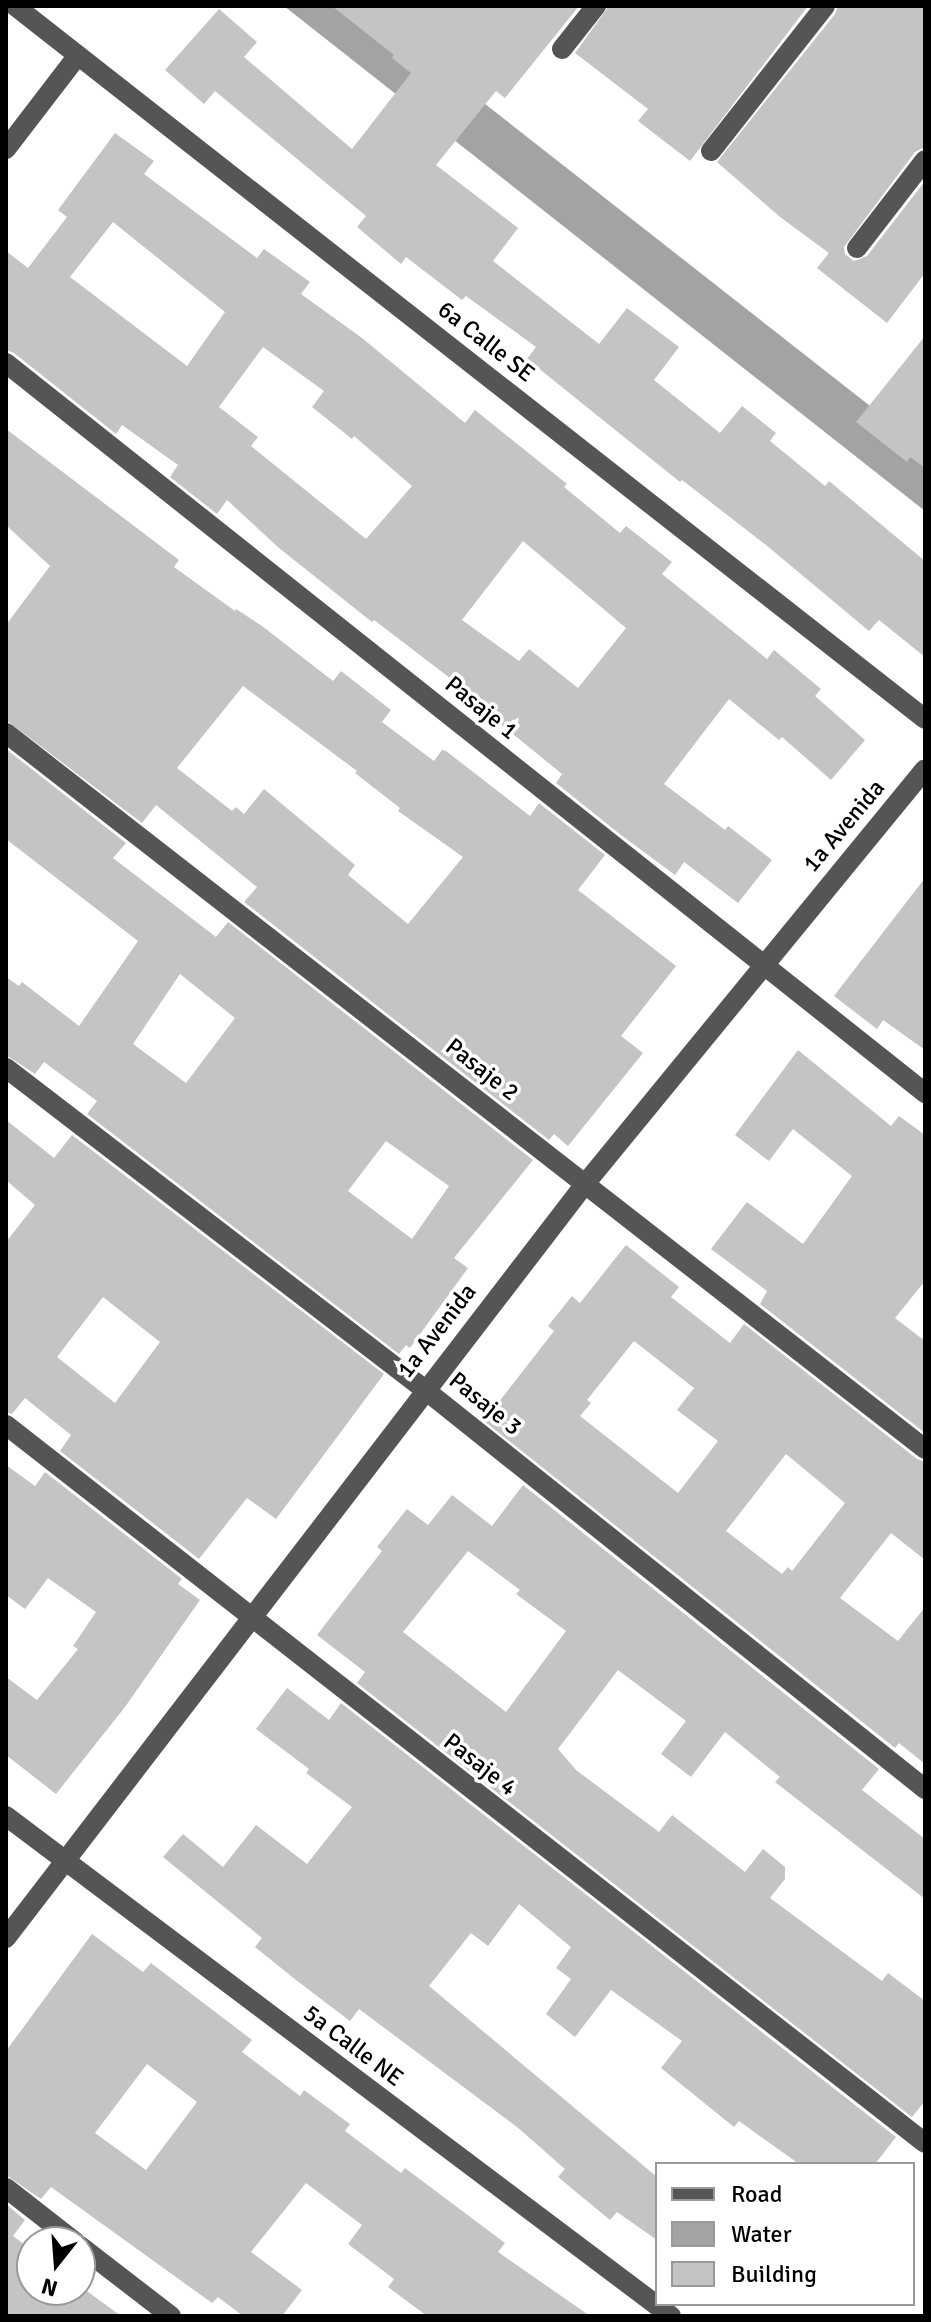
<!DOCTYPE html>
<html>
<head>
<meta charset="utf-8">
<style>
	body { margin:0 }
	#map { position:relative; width:931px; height:2322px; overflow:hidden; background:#fff; font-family:Signika,sans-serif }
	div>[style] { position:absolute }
	.water>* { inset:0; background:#a3a3a3 }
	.building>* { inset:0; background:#c4c4c4 }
	.minor>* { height:20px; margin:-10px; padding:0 10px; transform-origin:10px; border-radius:10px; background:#555 }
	span { translate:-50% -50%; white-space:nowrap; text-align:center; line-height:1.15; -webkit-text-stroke:7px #fff; paint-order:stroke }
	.street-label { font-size:24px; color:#000 }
	.frame { position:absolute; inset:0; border:8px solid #000; pointer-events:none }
	.legend { position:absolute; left:655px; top:2162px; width:260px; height:144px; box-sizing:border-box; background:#fff; border:2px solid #999; margin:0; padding:10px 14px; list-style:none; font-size:24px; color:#000 }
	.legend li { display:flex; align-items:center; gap:16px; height:40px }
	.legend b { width:40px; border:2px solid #999 }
	.north { position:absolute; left:16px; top:2226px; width:80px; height:80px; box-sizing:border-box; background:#fff; border:2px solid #999; border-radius:50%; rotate:197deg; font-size:22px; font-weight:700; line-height:32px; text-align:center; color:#000 }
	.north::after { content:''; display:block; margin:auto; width:28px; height:36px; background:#000; clip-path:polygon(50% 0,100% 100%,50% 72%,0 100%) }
</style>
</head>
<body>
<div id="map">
	<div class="water">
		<div style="clip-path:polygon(284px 6px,360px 6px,925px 449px,925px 511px)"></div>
	</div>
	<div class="building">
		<div style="clip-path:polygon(332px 6px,579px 6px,505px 98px,496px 91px,436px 165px,518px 228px,493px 261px,599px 344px,627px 308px,679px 347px,654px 380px,720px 433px,742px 406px,776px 433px,770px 441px,825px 486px,829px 481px,925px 561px,925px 657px,879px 620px,869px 631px,766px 545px,682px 480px,680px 482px,527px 359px,536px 347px,466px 296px,462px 300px,406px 257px,401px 264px,357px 227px,366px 216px,215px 91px,204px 104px,165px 70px,219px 9px,257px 42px,244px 57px,352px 149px,411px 73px,392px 58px,394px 55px)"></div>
		<div style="clip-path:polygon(609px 6px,808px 6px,690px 161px,638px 121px,648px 109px,575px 53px)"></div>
		<div style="clip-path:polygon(838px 6px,925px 6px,925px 147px,915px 152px,844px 247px,845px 254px,854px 261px,867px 256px,925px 181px,925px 273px,887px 323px,817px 268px,829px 253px,780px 217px,717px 162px,835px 14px)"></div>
		<div style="clip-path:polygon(evenodd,115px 133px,154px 161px,144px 174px,257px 258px,264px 249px,310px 282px,301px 294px,362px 338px,465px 423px,475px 410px,567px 484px,564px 487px,620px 533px,626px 526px,672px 562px,662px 574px,767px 659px,774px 650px,821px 689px,815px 696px,865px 740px,831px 780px,782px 737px,779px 740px,729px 699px,664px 784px,725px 830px,728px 826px,772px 860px,738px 903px,684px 862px,675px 875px,621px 835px,556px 783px,562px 774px,481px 708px,484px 704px,374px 620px,372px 622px,279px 548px,227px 500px,217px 514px,170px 477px,178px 465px,122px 425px,116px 434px,14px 353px,6px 350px,6px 251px,28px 268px,67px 217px,58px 210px,115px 133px,113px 222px,225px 312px,187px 366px,70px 277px,113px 222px,115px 133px,263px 347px,324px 391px,312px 407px,352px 439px,354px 436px,412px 486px,366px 539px,251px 446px,258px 437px,219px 407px,263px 347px,115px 133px,523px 541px,626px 628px,578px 688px,529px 649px,519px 661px,462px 620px,523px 541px)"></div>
		<div style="clip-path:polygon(925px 336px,925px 468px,910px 457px,907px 462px,856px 422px)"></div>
		<div style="clip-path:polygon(evenodd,6px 429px,179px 560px,174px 567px,235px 611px,236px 609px,262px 626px,333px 681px,341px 671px,391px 710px,382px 722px,434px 761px,442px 750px,446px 751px,530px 816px,539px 803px,605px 855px,578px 890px,676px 966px,621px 1036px,643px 1053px,568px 1146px,554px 1134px,549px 1140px,244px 902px,257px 887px,156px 805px,142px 823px,6px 720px,6px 625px,50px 566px,6px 525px,6px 429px,243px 686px,357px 771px,355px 773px,400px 808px,398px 811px,463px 857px,408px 924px,348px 875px,355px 865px,264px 789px,244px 814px,236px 807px,232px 811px,177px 768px,243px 686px)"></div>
		<div style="clip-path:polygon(evenodd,6px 749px,126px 843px,113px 858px,216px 937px,228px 922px,533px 1160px,454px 1258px,468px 1268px,410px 1348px,406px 1345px,399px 1354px,87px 1114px,97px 1101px,44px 1062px,35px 1074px,6px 1055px,6px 977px,19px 986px,22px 982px,79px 1026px,138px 941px,6px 839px,6px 749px,180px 974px,235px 1018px,186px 1083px,133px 1044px,180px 974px,6px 749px,386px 1141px,449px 1186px,412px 1239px,348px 1191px,386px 1141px)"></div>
		<div style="clip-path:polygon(925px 878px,925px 1050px,883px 1020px,877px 1029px,834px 996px)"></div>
		<div style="clip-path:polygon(798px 1050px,891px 1126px,899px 1116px,925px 1135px,925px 1281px,895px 1318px,925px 1341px,925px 1433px,760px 1304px,767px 1291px,711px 1249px,747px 1202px,803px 1244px,852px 1176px,793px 1129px,769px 1161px,735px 1135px)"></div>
		<div style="clip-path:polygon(evenodd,6px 1120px,54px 1158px,72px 1135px,384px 1374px,276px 1519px,247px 1498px,199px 1559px,60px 1451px,71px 1435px,25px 1398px,12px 1414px,6px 1412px,6px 1242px,35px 1205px,6px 1180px,6px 1120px,103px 1297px,160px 1342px,115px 1403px,57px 1357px,103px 1297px)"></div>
		<div style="clip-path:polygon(evenodd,626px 1245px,679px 1287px,671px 1297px,730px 1343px,744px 1324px,917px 1459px,925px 1462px,925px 1560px,891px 1533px,840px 1598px,898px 1641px,925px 1607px,925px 1764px,899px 1743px,895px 1748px,484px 1421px,554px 1331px,548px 1326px,572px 1296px,580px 1303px,626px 1245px,634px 1341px,694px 1388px,677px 1410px,718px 1441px,678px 1493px,580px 1416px,591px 1403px,587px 1400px,634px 1341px,626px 1245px,786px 1454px,845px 1503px,792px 1571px,788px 1567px,782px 1574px,726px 1531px,786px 1454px)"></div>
		<div style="clip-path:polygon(6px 1465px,35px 1486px,45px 1472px,182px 1579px,178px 1584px,200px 1600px,125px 1707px,56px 1794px,6px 1755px,6px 1677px,37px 1700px,78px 1649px,73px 1646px,96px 1612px,48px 1578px,25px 1609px,6px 1595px)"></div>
		<div style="clip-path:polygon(evenodd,523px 1485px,879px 1769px,862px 1790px,925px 1839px,925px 1899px,775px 1782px,780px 1777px,725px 1732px,691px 1777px,661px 1754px,686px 1721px,618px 1670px,558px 1749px,576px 1770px,659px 1832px,672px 1815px,745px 1872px,763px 1849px,785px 1867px,785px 1879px,770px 1898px,882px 1981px,888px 1973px,925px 2001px,925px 2101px,912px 2117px,357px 1683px,365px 1672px,317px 1635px,382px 1551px,377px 1547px,407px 1509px,428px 1525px,452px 1495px,492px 1526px,523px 1485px,468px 1551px,520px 1590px,516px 1594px,566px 1631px,506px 1712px,403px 1632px,468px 1551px)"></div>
		<div style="clip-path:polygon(287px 1688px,329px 1720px,341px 1703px,896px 2137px,875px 2164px,799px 2164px,739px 2121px,734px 2127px,661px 2068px,682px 2041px,611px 1990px,575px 2037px,546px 2014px,571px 1979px,556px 1968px,571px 1947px,519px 1904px,488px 1946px,471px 1933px,429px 1986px,657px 2177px,657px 2240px,617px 2212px,610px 2220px,558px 2177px,565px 2169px,517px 2127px,359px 2009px,350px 2021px,296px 1980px,255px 1947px,262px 1938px,163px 1857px,183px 1834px,223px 1867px,256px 1825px,307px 1864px,352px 1807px,306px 1773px,309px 1769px,256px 1729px)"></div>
		<div style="clip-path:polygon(evenodd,92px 1934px,143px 1972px,151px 1963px,252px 2040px,242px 2052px,300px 2096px,304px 2090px,350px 2124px,345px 2131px,401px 2173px,405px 2168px,505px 2243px,498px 2252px,590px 2316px,427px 2316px,388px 2287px,394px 2279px,348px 2244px,362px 2225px,306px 2183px,251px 2252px,302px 2290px,282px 2316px,243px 2316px,218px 2297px,212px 2303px,51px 2187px,41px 2199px,6px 2175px,6px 2051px,92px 1934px,147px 2064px,197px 2102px,146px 2170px,95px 2133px,147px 2064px)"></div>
		<div style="clip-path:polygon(6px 2204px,25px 2220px,13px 2236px,32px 2250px,32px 2290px,80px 2290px,80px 2286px,121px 2316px,6px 2316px)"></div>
	</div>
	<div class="minor">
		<div style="left:15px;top:6px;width:1156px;rotate:38.08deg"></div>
		<div style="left:562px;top:49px;width:55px;rotate:-51.7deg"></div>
		<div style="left:6px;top:149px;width:118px;rotate:-52.5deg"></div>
		<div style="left:711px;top:151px;width:184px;rotate:-51.8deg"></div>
		<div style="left:857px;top:248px;width:111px;rotate:-52.3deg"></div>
		<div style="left:6px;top:363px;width:1174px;rotate:38.46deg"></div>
		<div style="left:6px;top:733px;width:1165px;rotate:37.92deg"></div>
		<div style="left:6px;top:1068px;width:527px;rotate:37.52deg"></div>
		<div style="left:424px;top:1389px;width:641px;rotate:38.6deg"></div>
		<div style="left:6px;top:1425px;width:1166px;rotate:38deg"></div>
		<div style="left:6px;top:1816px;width:832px;rotate:36.94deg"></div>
		<div style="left:6px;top:1938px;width:951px;rotate:-52.48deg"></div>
		<div style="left:585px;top:1184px;width:536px;rotate:-50.67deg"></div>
		<div style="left:6px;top:2188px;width:88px;rotate:38deg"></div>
		<div style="left:80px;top:2246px;width:115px;rotate:37.6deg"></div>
	</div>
	<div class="street-label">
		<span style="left:486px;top:342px;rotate:38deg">6a Calle SE</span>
		<span style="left:481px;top:708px;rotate:39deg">Pasaje 1</span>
		<span style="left:844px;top:826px;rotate:-50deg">1a Avenida</span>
		<span style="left:482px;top:1070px;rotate:38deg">Pasaje 2</span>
		<span style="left:437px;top:1331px;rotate:-52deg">1a Avenida</span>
		<span style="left:485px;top:1404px;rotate:39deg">Pasaje 3</span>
		<span style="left:480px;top:1765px;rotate:38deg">Pasaje 4</span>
		<span style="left:353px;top:2046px;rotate:37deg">5a Calle NE</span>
	</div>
	<div class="frame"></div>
	<ul class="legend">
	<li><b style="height:10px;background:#555"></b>Road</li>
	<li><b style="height:22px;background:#a3a3a3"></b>Water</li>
	<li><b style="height:22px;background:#c4c4c4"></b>Building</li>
	</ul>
	<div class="north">N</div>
</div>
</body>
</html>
